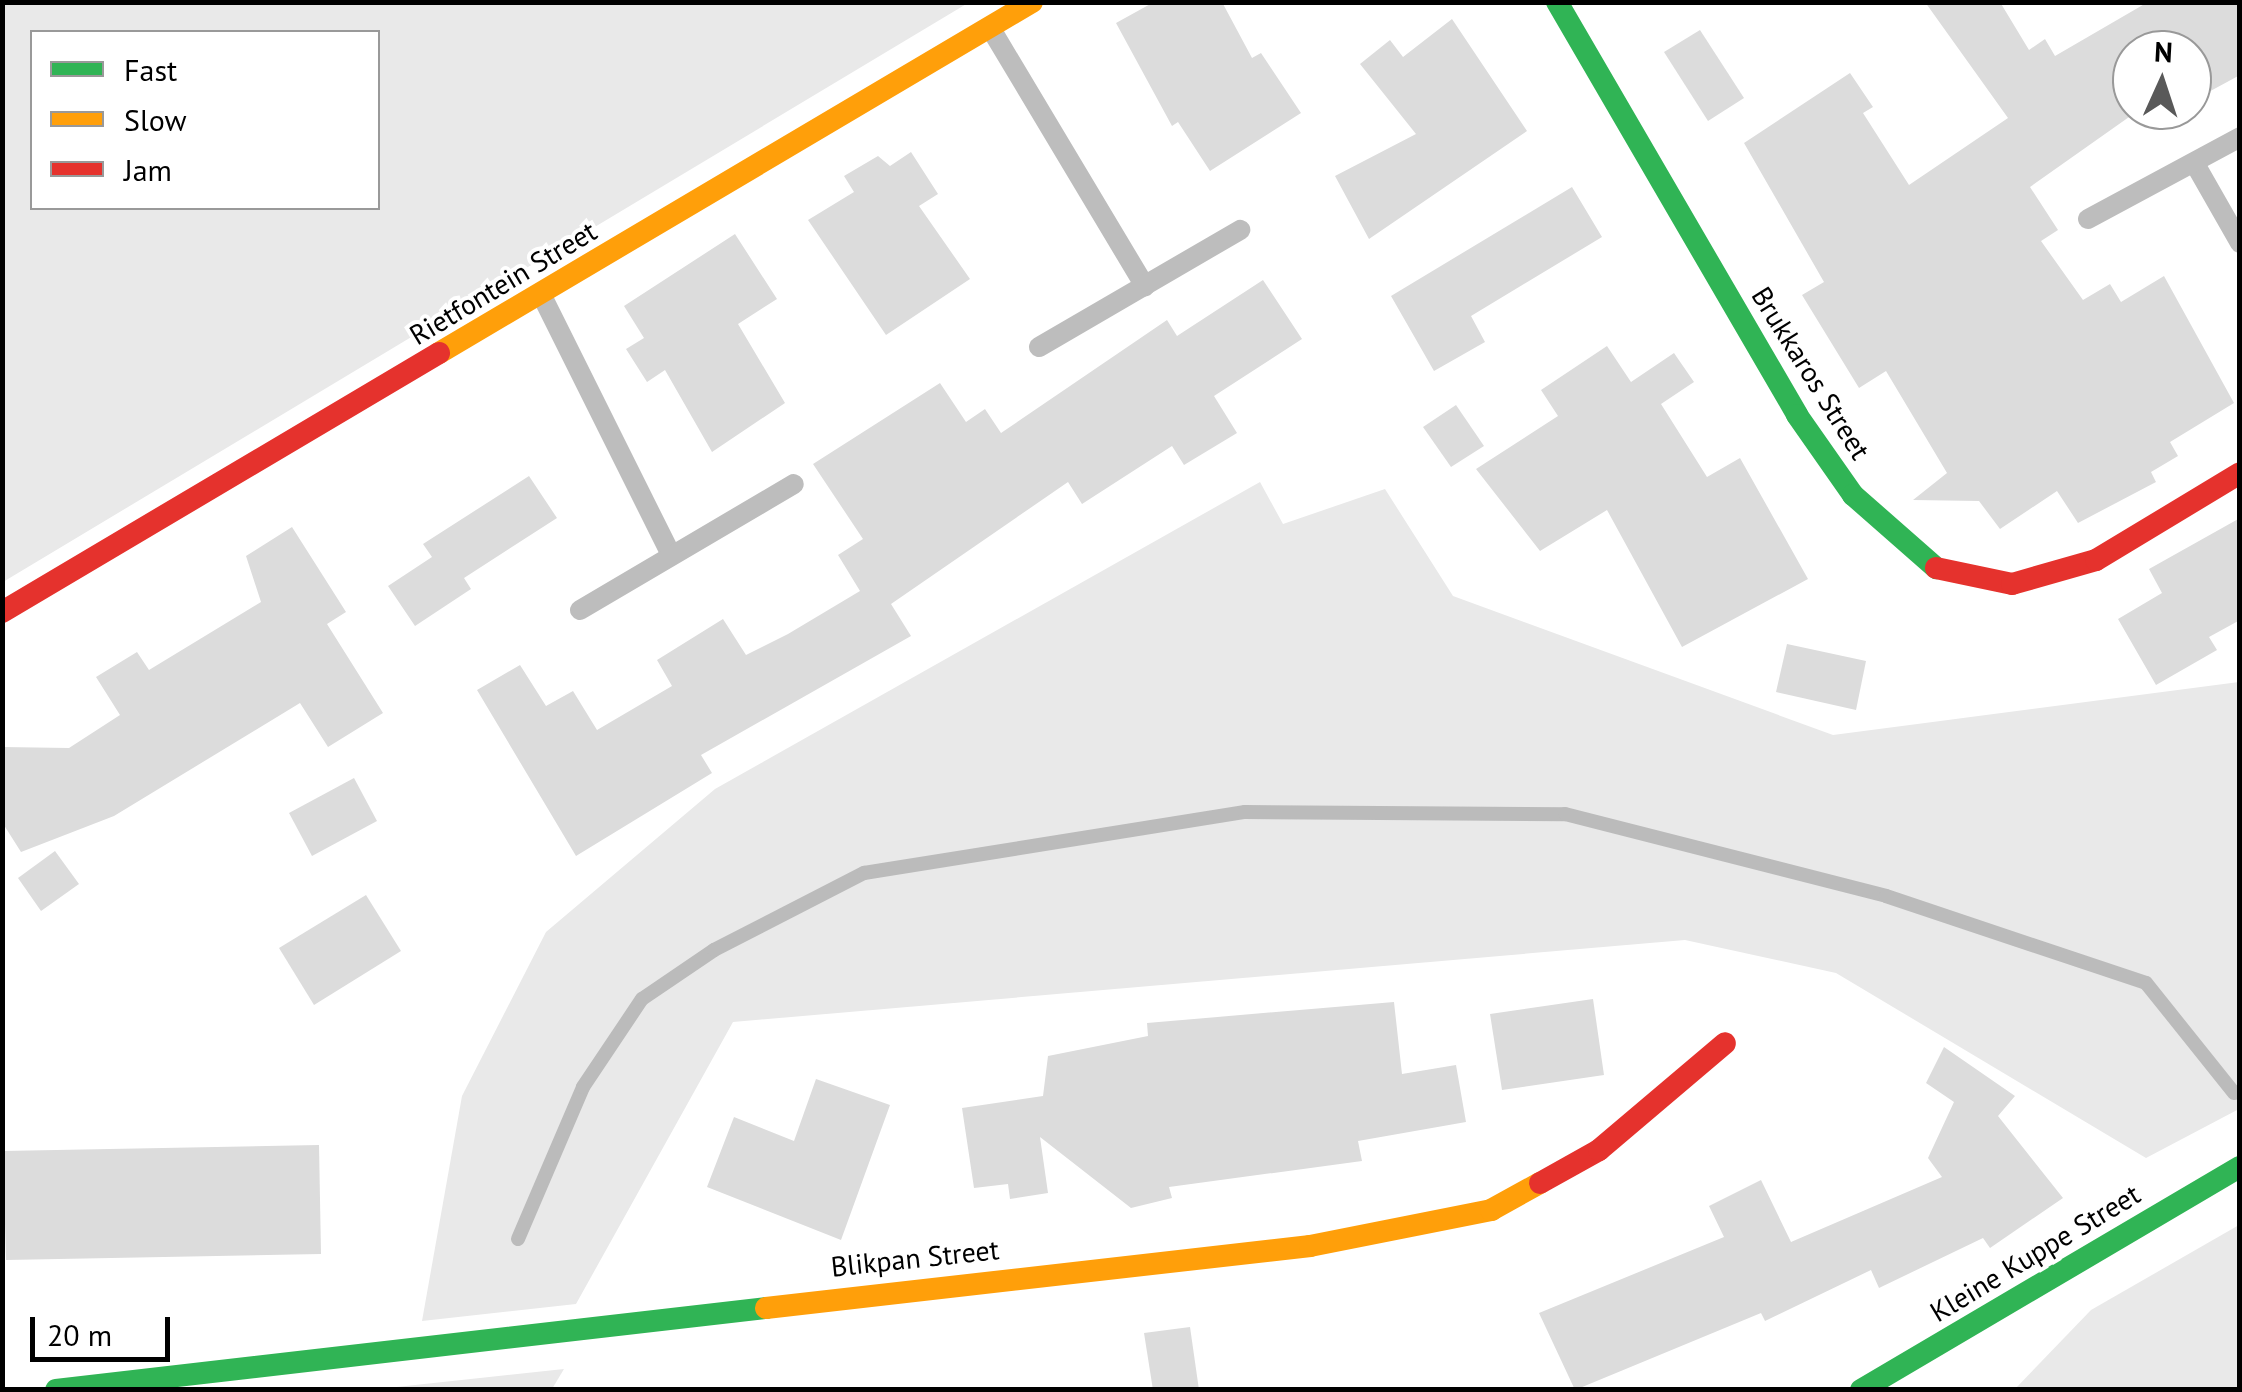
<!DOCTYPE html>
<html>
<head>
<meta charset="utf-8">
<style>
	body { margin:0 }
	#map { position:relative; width:2242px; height:1392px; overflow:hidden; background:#fff; font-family:"PT Sans",sans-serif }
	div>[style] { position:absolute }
	.green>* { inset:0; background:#e9e9e9 }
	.stream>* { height:14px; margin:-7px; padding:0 7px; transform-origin:7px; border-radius:7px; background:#bbb }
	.building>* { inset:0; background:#dcdcdc }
	.lane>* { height:20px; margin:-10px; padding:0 10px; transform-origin:10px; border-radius:10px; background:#bdbdbd }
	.fast>* { height:22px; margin:-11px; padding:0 11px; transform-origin:11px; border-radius:11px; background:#30b455 }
	.slow>* { height:22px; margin:-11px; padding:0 11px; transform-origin:11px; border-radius:11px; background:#ff9f0a }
	.jam>* { height:22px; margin:-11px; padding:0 11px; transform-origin:11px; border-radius:11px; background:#e5322d }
	span { translate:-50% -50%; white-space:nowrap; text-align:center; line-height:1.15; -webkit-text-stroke:8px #fff; paint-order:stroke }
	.street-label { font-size:28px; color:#000 }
	.frame { position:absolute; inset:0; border:5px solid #000; pointer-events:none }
	.legend { position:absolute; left:30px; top:30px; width:350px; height:180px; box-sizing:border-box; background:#fff; border:2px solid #999; margin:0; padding:12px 18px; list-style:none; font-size:30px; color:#000 }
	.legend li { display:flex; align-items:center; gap:20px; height:50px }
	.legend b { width:50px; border:2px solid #999 }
	.north { position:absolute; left:2112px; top:30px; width:100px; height:100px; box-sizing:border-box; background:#fff; border:2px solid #999; border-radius:50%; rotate:3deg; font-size:28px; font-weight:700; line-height:40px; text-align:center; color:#000 }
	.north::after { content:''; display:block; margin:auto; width:35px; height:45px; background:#595959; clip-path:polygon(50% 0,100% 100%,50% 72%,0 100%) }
	.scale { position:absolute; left:30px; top:1317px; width:140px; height:45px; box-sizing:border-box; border:5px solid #000; border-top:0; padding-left:12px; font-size:30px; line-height:35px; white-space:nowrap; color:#000; -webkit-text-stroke:8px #fff; paint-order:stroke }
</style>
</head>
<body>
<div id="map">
	<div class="green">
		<div style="clip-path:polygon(evenodd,3px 3px,968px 3px,3px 582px,3px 3px,32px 32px,378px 32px,378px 208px,32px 208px,32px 32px)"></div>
		<div style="clip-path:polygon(1260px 482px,1283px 524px,1385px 489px,1453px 596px,1833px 735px,2239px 682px,2239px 1109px,2146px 1158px,1836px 973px,1685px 940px,733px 1022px,576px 1304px,422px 1321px,462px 1096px,546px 932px,715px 789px)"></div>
		<div style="clip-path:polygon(2239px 1225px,2239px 1389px,2015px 1389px,2091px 1310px)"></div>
		<div style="clip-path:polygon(564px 1369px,552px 1389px,378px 1389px)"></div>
	</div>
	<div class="stream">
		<div style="left:518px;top:1239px;width:165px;rotate:-66.8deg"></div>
		<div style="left:583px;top:1087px;width:106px;rotate:-56.2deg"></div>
		<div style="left:642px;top:999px;width:87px;rotate:-34.2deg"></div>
		<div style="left:714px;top:950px;width:169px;rotate:-27.2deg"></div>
		<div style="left:864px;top:873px;width:386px;rotate:-9.1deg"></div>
		<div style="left:1245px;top:812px;width:320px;rotate:0.4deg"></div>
		<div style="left:1565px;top:814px;width:331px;rotate:14.3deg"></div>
		<div style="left:1886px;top:896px;width:274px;rotate:18.5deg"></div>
		<div style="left:2146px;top:983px;width:141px;rotate:51.3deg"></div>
	</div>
	<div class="building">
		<div style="clip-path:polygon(1154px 2px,1222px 2px,1252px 58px,1261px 53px,1301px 113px,1210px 171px,1178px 122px,1172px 126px,1116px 23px)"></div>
		<div style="clip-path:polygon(1925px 2px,2000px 2px,2029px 50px,2045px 39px,2055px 56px,2148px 2px,2240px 2px,2240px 75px,2192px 101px,2192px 50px,2132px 50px,2139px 110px,2030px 187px,2058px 230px,2041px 241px,2083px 300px,2110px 284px,2121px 302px,2164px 276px,2234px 403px,2170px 442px,2178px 456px,2151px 472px,2156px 482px,2078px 523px,2057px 491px,2000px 529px,1979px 501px,1913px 500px,1947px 473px,1886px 371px,1859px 388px,1802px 295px,1824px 282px,1744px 143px,1850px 73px,1873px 107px,1863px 113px,1909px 185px,2008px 118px)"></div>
		<div style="clip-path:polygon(1452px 19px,1527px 131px,1369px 239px,1335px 176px,1416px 134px,1360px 64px,1390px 40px,1403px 57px)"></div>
		<div style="clip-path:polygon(1700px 30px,1744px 98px,1708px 121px,1664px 52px)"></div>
		<div style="clip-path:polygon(911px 152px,938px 194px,919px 206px,970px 279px,886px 335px,808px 220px,854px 192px,844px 176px,878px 156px,890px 166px)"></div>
		<div style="clip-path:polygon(1572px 187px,1602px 237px,1471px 316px,1485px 342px,1434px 371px,1391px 296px)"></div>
		<div style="clip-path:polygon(735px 234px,777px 299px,738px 324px,785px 403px,712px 452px,665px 370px,647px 382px,626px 349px,644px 338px,624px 306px)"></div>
		<div style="clip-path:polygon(1263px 280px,1302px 339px,1214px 396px,1237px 433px,1184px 465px,1172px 446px,1082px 504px,1068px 482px,891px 604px,911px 636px,701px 755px,712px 773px,576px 856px,477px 690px,520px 665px,546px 706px,573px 691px,597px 730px,672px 686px,657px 660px,723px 619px,746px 655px,788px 634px,860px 591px,838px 555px,863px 539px,813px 464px,940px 383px,966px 422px,985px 409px,1001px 433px,1167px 320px,1177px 336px)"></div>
		<div style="clip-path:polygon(1607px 346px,1631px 382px,1674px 353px,1694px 382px,1661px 404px,1707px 477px,1740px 458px,1808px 579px,1682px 647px,1607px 510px,1540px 551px,1476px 469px,1558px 416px,1541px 390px)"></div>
		<div style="clip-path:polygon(1456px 405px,1484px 446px,1451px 467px,1423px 427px)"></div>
		<div style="clip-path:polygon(529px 476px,557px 518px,464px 578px,471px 589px,415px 626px,388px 586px,432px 557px,423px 544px)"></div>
		<div style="clip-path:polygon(2240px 518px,2240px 620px,2209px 637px,2217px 650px,2156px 685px,2118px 619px,2162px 593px,2149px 569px)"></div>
		<div style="clip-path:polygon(292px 527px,346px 612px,327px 624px,383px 713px,328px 747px,300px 703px,114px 816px,21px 852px,2px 822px,2px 747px,69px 748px,120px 715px,96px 677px,137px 652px,149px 670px,261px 602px,246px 556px)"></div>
		<div style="clip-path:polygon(1787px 644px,1866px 661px,1856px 710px,1776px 692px)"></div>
		<div style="clip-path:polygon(354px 778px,377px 821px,312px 856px,289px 813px)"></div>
		<div style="clip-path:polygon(55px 851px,79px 884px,41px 911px,18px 878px)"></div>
		<div style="clip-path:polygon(366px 895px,401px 951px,314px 1005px,279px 948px)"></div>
		<div style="clip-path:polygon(1593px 999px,1604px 1075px,1502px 1090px,1490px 1014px)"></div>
		<div style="clip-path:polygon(1394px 1002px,1402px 1074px,1456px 1065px,1466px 1122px,1358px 1141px,1362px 1161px,1169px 1187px,1172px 1198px,1131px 1208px,1040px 1137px,1048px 1193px,1010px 1199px,1008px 1184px,974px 1188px,962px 1108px,1043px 1096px,1048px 1056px,1148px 1036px,1147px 1023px)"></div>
		<div style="clip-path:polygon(1944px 1047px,2015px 1096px,1998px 1116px,2063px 1198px,1990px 1248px,1983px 1238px,1879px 1288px,1871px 1270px,1765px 1321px,1761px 1313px,1575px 1390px,1539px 1313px,1724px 1237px,1709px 1206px,1761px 1180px,1791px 1242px,1942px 1177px,1928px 1158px,1954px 1102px,1926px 1083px)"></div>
		<div style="clip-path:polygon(816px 1079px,890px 1105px,841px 1240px,707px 1187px,734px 1117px,794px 1141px)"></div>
		<div style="clip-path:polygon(319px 1145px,321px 1254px,6px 1260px,3px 1151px)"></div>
		<div style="clip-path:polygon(1190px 1327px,1199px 1390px,1153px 1390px,1144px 1333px)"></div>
	</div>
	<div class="lane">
		<div style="left:991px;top:29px;width:300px;rotate:59.1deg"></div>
		<div style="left:2195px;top:164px;width:91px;rotate:60.3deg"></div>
		<div style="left:2088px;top:219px;width:173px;rotate:-28.3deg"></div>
		<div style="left:542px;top:296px;width:285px;rotate:63.5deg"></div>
		<div style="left:1039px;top:347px;width:233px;rotate:-30.2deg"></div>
		<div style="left:580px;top:610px;width:248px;rotate:-30.5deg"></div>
	</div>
	<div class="fast">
		<div style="left:1557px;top:2px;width:478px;rotate:59.8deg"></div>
		<div style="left:1797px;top:415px;width:98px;rotate:55deg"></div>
		<div style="left:1853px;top:495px;width:111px;rotate:41.3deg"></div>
		<div style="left:56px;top:1390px;width:715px;rotate:-6.59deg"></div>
		<div style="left:1861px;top:1390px;width:440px;rotate:-30.5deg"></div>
	</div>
	<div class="slow">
		<div style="left:439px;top:353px;width:689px;rotate:-30.62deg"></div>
		<div style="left:766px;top:1308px;width:548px;rotate:-6.5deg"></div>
		<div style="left:1310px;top:1246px;width:185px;rotate:-11.2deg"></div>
		<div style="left:1491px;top:1210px;width:56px;rotate:-28.9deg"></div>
	</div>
	<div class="jam">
		<div style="left:1936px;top:568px;width:78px;rotate:11.9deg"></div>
		<div style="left:2012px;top:584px;width:87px;rotate:-15.9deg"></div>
		<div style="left:2096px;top:560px;width:168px;rotate:-31.1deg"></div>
		<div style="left:2px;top:612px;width:508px;rotate:-30.65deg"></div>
		<div style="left:1540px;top:1183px;width:68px;rotate:-29.2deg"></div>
		<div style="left:1599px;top:1150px;width:165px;rotate:-40.3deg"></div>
	</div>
	<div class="street-label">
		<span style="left:503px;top:283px;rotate:-31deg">Rietfontein Street</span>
		<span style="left:1811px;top:373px;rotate:58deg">Brukkaros Street</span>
		<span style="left:2035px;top:1253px;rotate:-31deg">Kleine Kuppe Street</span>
		<span style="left:915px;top:1258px;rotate:-6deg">Blikpan Street</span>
	</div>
	<div class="frame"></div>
	<ul class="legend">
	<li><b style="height:12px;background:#30b455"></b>Fast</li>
	<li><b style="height:12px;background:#ff9f0a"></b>Slow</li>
	<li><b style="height:12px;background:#e5322d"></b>Jam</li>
	</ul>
	<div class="north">N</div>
	<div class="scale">20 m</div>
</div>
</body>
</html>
